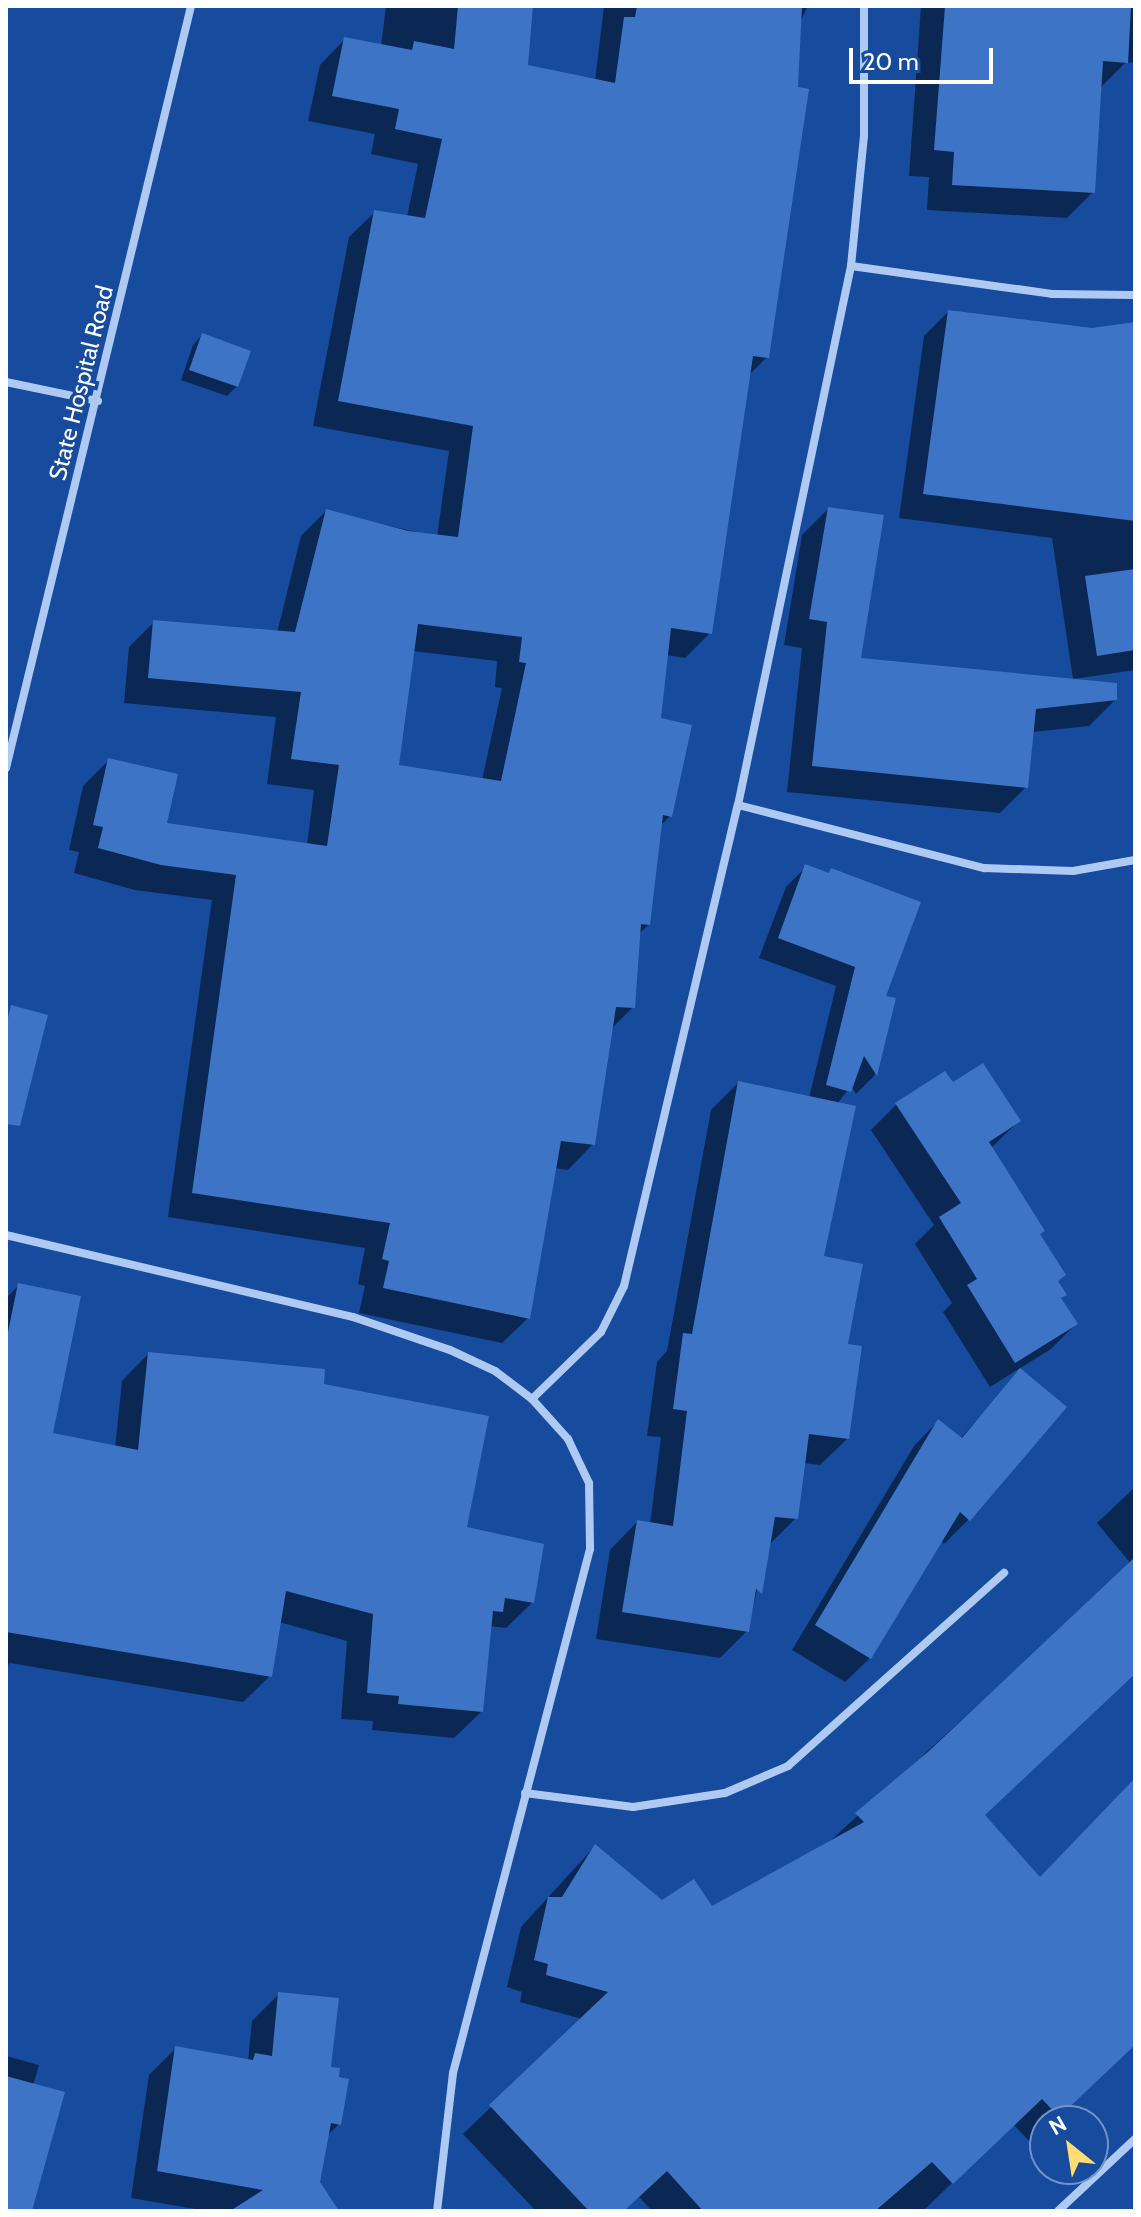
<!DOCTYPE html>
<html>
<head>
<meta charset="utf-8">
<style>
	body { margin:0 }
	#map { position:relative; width:1141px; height:2217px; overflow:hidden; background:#164b9e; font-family:Cabin,sans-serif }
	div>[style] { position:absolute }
	.shadow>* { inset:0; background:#0007 }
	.building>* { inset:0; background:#3e74c5 }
	.minor>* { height:8px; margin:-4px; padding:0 4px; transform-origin:4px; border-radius:4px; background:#aecaf3 }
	span { translate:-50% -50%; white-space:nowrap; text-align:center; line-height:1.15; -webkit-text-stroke:7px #164b9e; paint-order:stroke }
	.street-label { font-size:24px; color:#fff }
	.frame { position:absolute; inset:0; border:8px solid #fff; pointer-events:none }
	.north { position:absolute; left:1029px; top:2105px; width:80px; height:80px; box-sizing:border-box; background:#164b9e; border:2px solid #7393c5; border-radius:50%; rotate:330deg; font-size:22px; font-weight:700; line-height:32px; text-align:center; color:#fff }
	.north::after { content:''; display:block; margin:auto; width:28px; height:36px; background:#ffdd70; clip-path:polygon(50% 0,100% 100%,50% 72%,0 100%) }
	.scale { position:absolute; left:849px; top:48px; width:144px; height:36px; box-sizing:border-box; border:4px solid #fff; border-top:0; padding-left:10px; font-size:24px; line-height:28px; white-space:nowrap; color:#fff; -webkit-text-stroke:6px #164b9e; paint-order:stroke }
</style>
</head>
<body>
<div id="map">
	<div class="shadow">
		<div style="clip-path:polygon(evenodd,386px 6px,530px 6px,526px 66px,595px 81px,604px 6px,808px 6px,799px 24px,767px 357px,748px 376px,710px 633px,685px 658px,666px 655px,659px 720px,670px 816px,659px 827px,649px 924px,639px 934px,633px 1007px,610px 1030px,593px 1144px,568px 1170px,554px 1168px,528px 1318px,502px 1343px,359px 1313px,365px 1286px,358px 1284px,365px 1248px,168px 1217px,212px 900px,135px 890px,74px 873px,79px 852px,69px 850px,83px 786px,109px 760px,165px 825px,307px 845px,314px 790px,267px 784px,276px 717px,124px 703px,129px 647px,154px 622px,277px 633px,301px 536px,326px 511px,437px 537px,449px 451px,313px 426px,349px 237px,375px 212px,407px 217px,418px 164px,371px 154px,375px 134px,308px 121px,320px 65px,345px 39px,381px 46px,386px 6px,412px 651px,497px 661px,495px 687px,502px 688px,482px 780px,397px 767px,412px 651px)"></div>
		<div style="clip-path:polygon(921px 6px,1135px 6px,1135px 63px,1126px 62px,1100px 88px,1093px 192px,1067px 218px,927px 210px,929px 177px,909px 176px)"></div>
		<div style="clip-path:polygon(948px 312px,1092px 330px,1135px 324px,1135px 670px,1073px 679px,1052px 538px,899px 518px,924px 336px)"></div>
		<div style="clip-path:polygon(202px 335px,237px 386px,227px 396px,181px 380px,193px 345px)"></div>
		<div style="clip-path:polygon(828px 509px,859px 660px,1115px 700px,1089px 726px,1032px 732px,1026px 787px,1000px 813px,787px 792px,802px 648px,784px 645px,802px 535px)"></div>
		<div style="clip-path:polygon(806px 867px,827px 875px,831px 871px,884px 998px,894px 999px,875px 1075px,856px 1094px,851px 1086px,837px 1104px,822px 1258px,846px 1346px,848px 1438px,820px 1465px,803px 1463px,796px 1518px,768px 1546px,747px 1631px,720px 1658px,596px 1639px,610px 1550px,637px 1522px,650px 1525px,661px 1437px,647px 1436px,657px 1362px,667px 1351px,711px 1110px,738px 1083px,809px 1098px,836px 986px,759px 958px,786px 887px)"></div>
		<div style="clip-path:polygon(952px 1085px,1019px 1121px,991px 1148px,1038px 1235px,1060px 1299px,1076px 1324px,1051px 1349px,990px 1387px,943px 1312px,952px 1303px,915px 1244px,934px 1225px,871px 1130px,896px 1105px)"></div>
		<div style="clip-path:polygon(19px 1285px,50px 1435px,115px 1448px,122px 1381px,148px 1354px,321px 1385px,533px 1602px,506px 1628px,489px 1626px,481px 1712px,454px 1738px,372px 1730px,373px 1721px,341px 1719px,347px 1641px,279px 1622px,270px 1676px,243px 1702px,10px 1663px,6px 1667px,6px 1298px)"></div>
		<div style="clip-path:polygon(1020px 1371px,969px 1519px,944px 1544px,940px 1540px,870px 1658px,845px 1682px,792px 1650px,914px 1446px,938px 1421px,960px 1439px)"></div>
		<div style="clip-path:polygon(1135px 1487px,1135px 1672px,983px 1816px,1039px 1879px,1135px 1779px,1135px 2044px,1054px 2121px,1045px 2121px,1045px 2129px,1031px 2143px,1013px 2124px,923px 2211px,652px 2211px,639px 2197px,623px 2211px,536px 2211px,463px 2134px,582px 2019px,520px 2002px,522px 1992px,507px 1987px,521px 1927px,595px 1846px,662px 1903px,711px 1909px,829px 1842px,1131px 1564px,1097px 1523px)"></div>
		<div style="clip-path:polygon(279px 1994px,329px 2068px,339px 2124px,327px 2136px,318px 2182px,337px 2211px,207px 2211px,131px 2198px,149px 2075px,176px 2048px,248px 2061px,252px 2021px)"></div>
		<div style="clip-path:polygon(6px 2056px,39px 2065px,33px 2086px,30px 2211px,6px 2211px)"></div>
	</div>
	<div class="building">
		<div style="clip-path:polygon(evenodd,458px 6px,533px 6px,528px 65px,615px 83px,624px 17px,635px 17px,637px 6px,802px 6px,798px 87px,809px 89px,769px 358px,753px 356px,712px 634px,671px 628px,661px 718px,692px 725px,672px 817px,663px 815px,650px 925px,641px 924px,635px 1008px,616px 1007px,595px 1145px,561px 1141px,530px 1319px,383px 1288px,389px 1261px,382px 1259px,390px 1223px,192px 1193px,236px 875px,161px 865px,98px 848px,103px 827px,93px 825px,108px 758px,178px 774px,167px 823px,327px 846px,339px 765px,291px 759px,301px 692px,148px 678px,153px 620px,295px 632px,326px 509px,408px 531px,458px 537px,473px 426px,338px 401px,374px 210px,425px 218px,442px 139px,395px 129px,399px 109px,332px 96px,344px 37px,412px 50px,414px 41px,454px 49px,458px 6px,418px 624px,522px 637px,519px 662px,526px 663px,501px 781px,399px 765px,418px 624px)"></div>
		<div style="clip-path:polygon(945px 6px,1131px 6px,1128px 63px,1103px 61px,1095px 193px,952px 185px,954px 152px,934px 150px)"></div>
		<div style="clip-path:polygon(948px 310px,1092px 328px,1135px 322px,1135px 521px,923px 494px)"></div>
		<div style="clip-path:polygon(202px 333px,251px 351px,238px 387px,189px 370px)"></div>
		<div style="clip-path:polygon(828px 507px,884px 515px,861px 658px,1117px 683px,1117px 700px,1036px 709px,1028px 788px,812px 766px,827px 622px,809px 619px)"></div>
		<div style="clip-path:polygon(1135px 569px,1135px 650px,1097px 656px,1085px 576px)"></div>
		<div style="clip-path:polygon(805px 864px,829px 873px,831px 868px,921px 902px,886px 996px,896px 998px,877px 1076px,864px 1056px,851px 1092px,826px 1085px,855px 967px,778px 938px)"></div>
		<div style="clip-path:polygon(11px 1005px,48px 1015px,20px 1126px,6px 1124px,6px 1026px)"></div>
		<div style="clip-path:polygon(983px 1063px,1021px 1121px,989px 1142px,1045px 1231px,1040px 1234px,1066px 1275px,1058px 1281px,1067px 1295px,1061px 1298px,1078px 1324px,1015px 1363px,967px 1285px,977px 1279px,939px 1217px,961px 1203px,895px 1103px,945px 1071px,953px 1082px)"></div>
		<div style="clip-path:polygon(738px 1081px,856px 1106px,824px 1256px,863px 1264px,848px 1344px,862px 1346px,849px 1439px,809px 1434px,798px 1519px,775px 1517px,762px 1594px,756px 1589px,749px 1632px,622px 1612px,637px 1520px,673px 1526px,687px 1411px,673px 1409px,683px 1333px,692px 1334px)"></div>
		<div style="clip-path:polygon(18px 1283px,81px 1296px,53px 1433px,138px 1450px,148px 1352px,325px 1369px,324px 1384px,489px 1416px,467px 1527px,544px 1544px,534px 1603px,505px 1598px,503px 1612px,493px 1611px,483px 1712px,398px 1704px,399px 1696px,367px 1693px,373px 1614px,286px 1591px,272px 1677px,6px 1632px,6px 1342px)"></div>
		<div style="clip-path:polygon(1020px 1368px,1067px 1407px,970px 1521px,960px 1512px,871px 1659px,815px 1625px,938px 1419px,962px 1438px)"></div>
		<div style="clip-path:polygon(1135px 1557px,1135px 1674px,985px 1815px,1040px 1877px,1135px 1778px,1135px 2045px,1059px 2117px,1042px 2099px,953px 2184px,932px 2162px,875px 2211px,703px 2211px,667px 2171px,624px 2211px,589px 2211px,489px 2105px,608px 1992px,546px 1975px,548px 1964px,534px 1960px,548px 1897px,562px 1897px,595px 1844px,662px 1900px,694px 1879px,712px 1906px,864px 1822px,855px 1813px,929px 1751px)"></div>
		<div style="clip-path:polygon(278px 1992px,339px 1998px,331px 2067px,340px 2068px,339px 2077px,349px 2079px,341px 2125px,331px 2123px,320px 2182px,339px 2211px,230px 2211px,263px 2190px,157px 2171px,175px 2046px,253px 2060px,255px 2053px,272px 2056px)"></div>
		<div style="clip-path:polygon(6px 2076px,65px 2092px,32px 2211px,6px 2211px)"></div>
	</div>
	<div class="minor">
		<div style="left:851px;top:266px;width:203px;rotate:7.9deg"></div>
		<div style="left:1052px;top:294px;width:83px;rotate:0.7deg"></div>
		<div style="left:6px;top:382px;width:94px;rotate:11.7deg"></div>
		<div style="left:6px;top:768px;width:784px;rotate:-76.35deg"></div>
		<div style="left:738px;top:805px;width:254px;rotate:14.4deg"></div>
		<div style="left:984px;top:868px;width:89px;rotate:1.9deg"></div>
		<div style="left:1073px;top:871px;width:63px;rotate:-10.1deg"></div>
		<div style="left:6px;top:1235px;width:357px;rotate:13.3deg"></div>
		<div style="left:353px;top:1317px;width:102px;rotate:18.8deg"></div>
		<div style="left:450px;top:1350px;width:50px;rotate:25deg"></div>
		<div style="left:495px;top:1371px;width:46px;rotate:37.1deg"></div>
		<div style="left:532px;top:1399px;width:54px;rotate:48deg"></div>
		<div style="left:568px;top:1439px;width:49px;rotate:64.5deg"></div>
		<div style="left:589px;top:1483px;width:66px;rotate:89.1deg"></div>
		<div style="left:590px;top:1549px;width:542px;rotate:104.65deg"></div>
		<div style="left:453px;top:2073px;width:139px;rotate:96.6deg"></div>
		<div style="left:532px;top:1399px;width:96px;rotate:-44.2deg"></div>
		<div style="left:601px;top:1332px;width:51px;rotate:-63.4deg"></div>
		<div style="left:624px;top:1286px;width:494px;rotate:-76.7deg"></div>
		<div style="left:738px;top:805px;width:551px;rotate:-78.16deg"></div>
		<div style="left:851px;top:266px;width:131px;rotate:-84.3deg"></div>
		<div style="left:864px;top:136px;width:130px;rotate:-90deg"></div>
		<div style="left:525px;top:1793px;width:109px;rotate:7.4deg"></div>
		<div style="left:633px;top:1807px;width:93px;rotate:-8.7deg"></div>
		<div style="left:725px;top:1793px;width:69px;rotate:-23.2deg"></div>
		<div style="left:788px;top:1766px;width:290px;rotate:-41.8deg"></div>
		<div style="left:1058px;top:2211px;width:105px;rotate:-43.1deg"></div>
	</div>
	<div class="street-label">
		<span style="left:81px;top:383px;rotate:-76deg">State Hospital Road</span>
	</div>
	<div class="frame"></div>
	<div class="north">N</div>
	<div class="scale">20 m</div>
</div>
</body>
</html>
